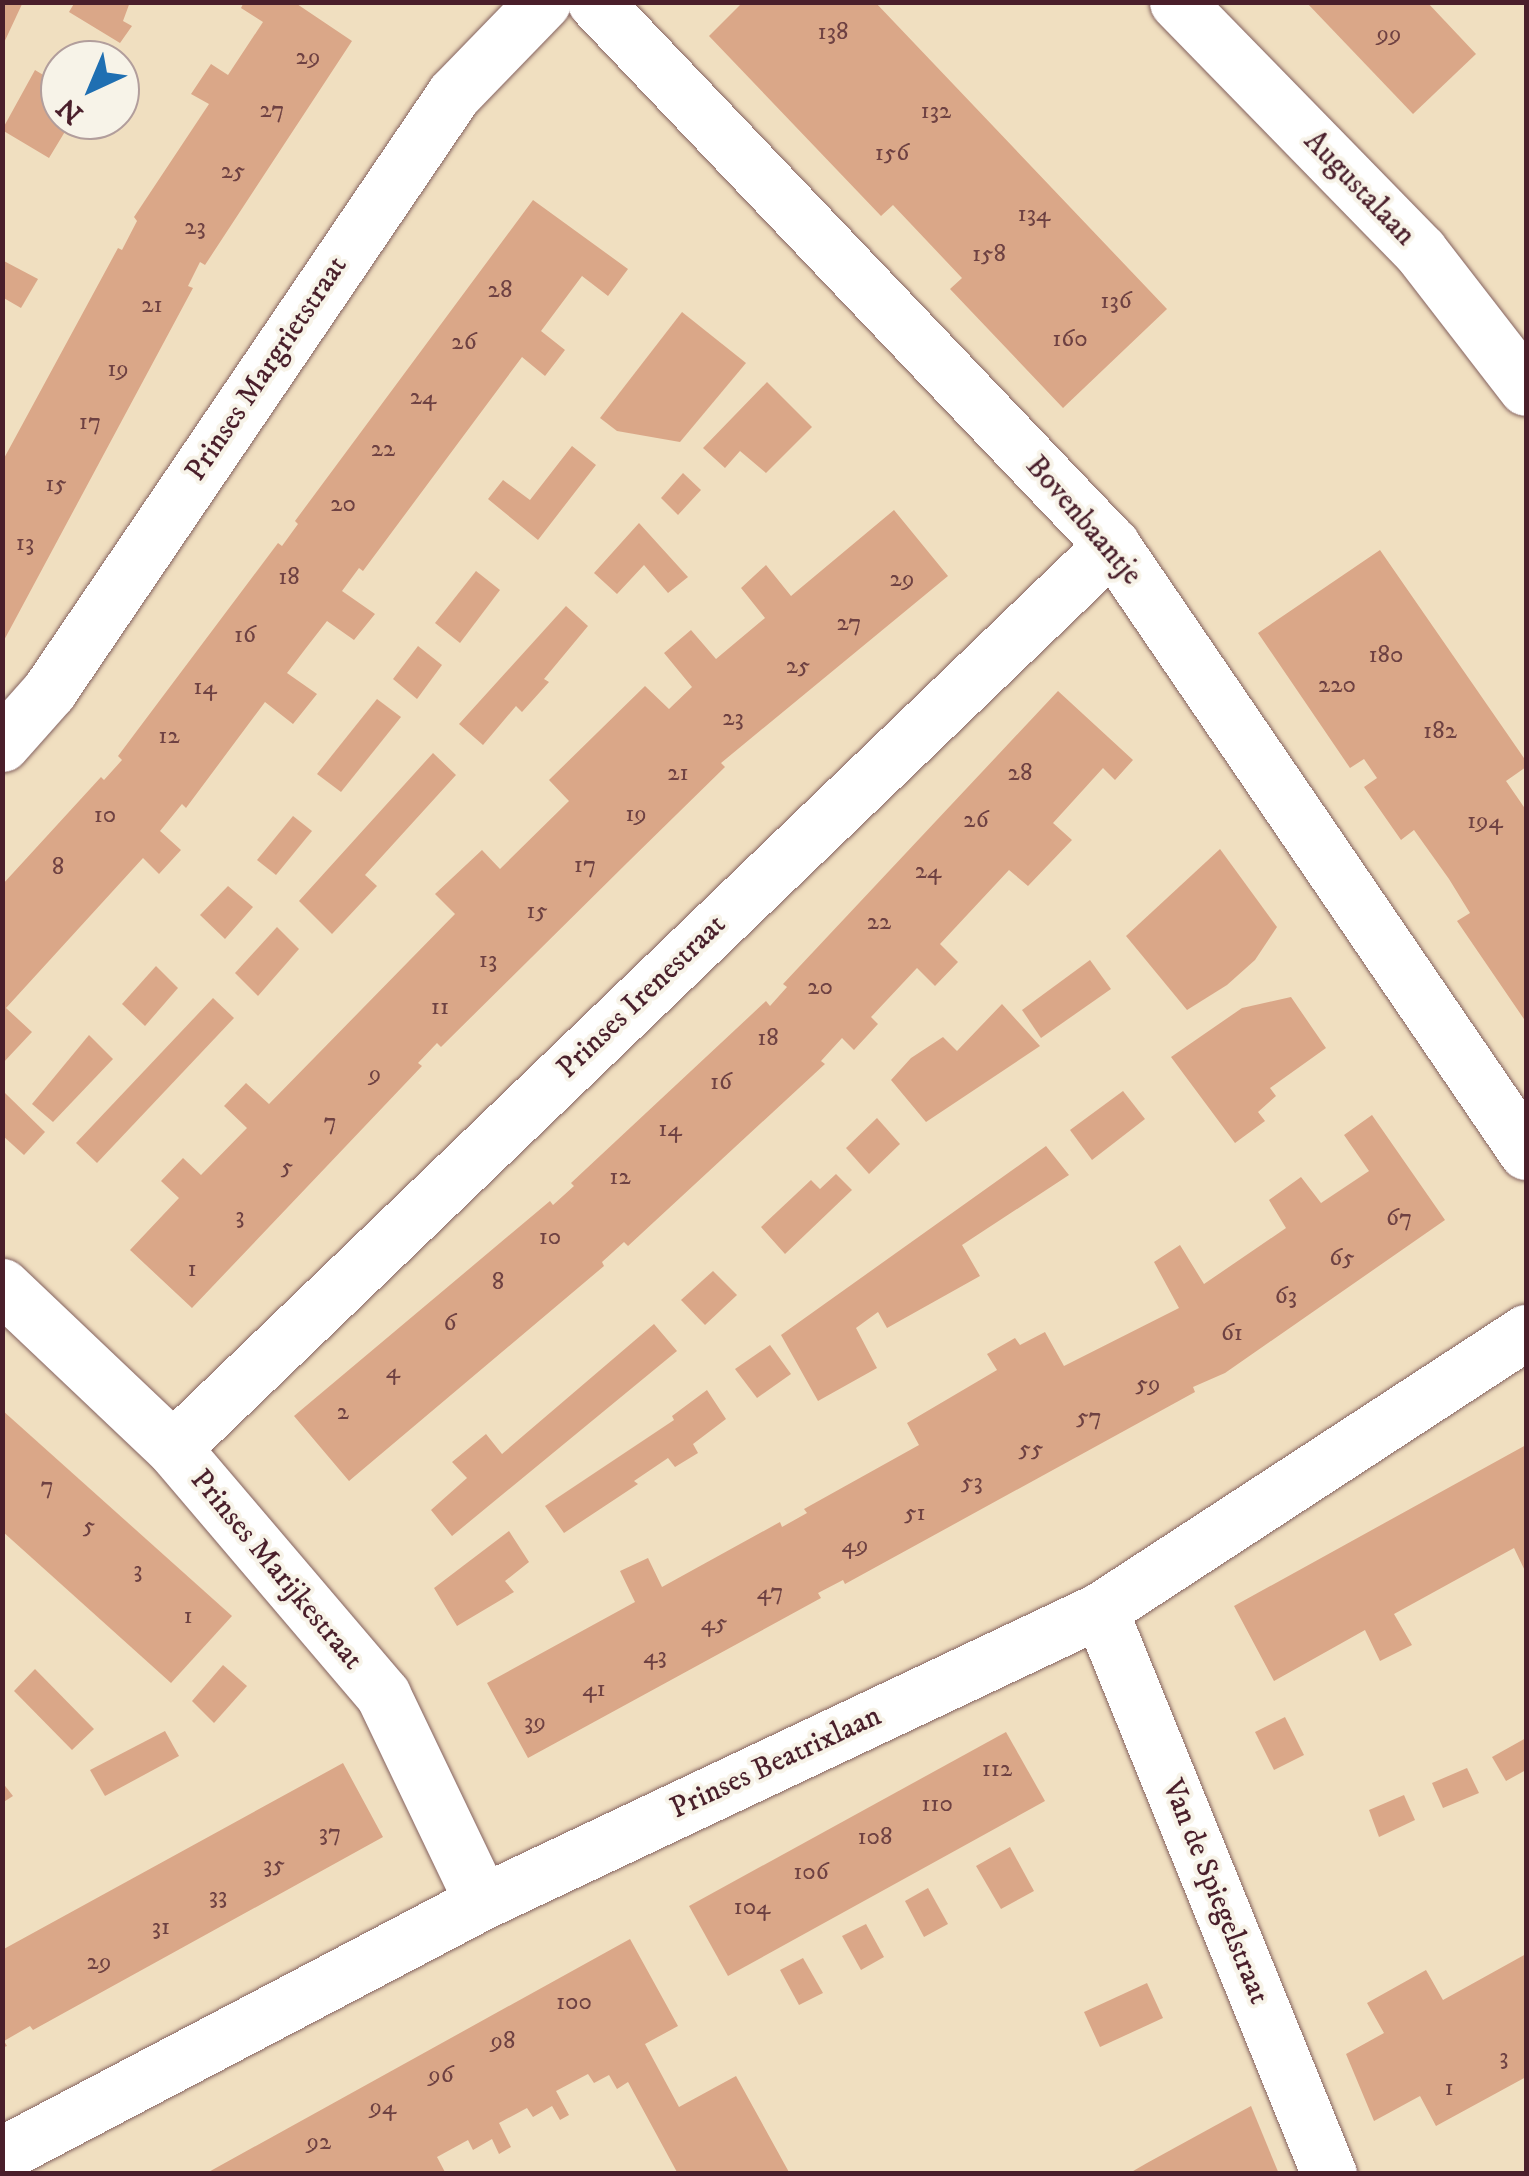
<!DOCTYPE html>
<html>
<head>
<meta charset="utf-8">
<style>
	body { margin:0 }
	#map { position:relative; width:1529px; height:2176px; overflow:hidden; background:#f0dfc0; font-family:"IM FELL DW Pica",serif }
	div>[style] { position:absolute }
	.building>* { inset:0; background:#daa788 }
	.roads { filter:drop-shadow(0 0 2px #84625f) drop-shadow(0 0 2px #84625f) }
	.minor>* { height:55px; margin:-27.5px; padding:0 27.5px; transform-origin:27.5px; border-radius:27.5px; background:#fff }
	span { translate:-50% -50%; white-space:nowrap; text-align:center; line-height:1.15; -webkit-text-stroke:8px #f7f3e8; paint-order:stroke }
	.number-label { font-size:25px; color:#6e4142 }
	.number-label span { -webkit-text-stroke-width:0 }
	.street-label { font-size:30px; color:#4a1f2b }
	.frame { position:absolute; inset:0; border:5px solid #4a1f2b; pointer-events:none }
	.north { position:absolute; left:40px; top:40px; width:100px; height:100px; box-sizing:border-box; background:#f7f3e8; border:2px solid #b29e9c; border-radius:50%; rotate:224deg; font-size:28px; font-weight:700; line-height:40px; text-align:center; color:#4a1f2b }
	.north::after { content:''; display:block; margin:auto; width:35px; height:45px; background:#1f6fb2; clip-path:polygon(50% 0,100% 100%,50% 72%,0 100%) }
</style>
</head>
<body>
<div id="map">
	<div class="building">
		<div style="clip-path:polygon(2px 2px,23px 2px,2px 47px)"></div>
		<div style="clip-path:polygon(75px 2px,130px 2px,123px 21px,132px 26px,120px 43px,69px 12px)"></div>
		<div style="clip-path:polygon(244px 2px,294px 2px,352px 41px,205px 265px,200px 262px,188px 286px,193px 288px,2px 644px,2px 462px,118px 248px,122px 250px,137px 221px,134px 217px,209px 104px,191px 94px,211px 64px,228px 75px,263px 22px,241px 8px)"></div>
		<div style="clip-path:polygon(743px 2px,875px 2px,1167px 309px,1063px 408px,950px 289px,962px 278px,893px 205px,881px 216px,709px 36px)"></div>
		<div style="clip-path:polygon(1306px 2px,1427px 2px,1476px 54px,1413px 114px)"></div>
		<div style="clip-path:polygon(35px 70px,60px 85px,60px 120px,72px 120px,49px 158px,2px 130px)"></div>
		<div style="clip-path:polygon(533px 200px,628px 269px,608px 296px,582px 276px,541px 331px,565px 350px,545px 376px,522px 357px,363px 571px,359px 568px,342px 591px,375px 614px,354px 640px,327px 621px,306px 648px,287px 673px,317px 694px,293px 724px,265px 702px,186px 808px,182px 804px,160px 831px,181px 850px,159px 874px,143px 858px,6px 1008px,32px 1032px,2px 1064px,2px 885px,101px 777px,104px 780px,122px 760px,118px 756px,278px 543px,282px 546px,298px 524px,295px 521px)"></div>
		<div style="clip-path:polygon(2px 260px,38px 279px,21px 308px,2px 297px)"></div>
		<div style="clip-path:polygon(682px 312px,746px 363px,680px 442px,617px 431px,600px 418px)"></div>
		<div style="clip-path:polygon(767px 382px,812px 427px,766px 473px,740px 451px,725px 468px,703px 448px)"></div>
		<div style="clip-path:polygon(572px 446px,596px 465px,538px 540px,488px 499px,503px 480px,530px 500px)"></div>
		<div style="clip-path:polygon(683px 473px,701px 490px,678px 515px,661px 498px)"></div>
		<div style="clip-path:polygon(894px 510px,948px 576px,721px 763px,725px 767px,628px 862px,441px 1047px,437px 1043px,418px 1063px,422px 1066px,192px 1308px,130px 1250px,179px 1198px,161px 1181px,183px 1158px,201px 1175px,247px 1128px,224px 1106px,246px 1083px,269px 1104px,455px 914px,435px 894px,482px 850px,500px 869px,569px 801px,549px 780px,645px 686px,669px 709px,692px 687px,664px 653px,691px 630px,716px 659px,765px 618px,741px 588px,766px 565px,791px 596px)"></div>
		<div style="clip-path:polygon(639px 523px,688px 577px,668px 593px,644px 565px,617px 594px,594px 573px)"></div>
		<div style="clip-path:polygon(1380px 550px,1526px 761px,1526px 767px,1506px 781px,1526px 810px,1526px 1022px,1457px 921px,1470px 913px,1449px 879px,1414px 830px,1401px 840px,1364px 787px,1377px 778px,1364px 759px,1350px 768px,1258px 633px)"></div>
		<div style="clip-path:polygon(476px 571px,500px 590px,460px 643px,435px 623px)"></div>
		<div style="clip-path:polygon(566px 606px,588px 626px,544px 679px,549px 682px,522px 712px,516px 706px,483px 745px,459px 724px)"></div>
		<div style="clip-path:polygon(418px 646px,442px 665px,417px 699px,393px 679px)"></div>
		<div style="clip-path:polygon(1058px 691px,1133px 760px,1115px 780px,1103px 768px,1053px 823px,1072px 840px,1028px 886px,1009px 870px,940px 944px,958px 962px,935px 986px,917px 968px,871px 1017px,878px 1024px,854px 1050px,842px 1038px,821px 1061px,825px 1064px,628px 1246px,624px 1242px,602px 1262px,604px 1266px,349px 1481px,294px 1416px,550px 1201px,553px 1205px,574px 1186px,571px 1183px,766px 1001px,770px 1006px,787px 987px,783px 984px)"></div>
		<div style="clip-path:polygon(377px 699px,401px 717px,341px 792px,317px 774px)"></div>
		<div style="clip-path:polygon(433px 753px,456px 775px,365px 875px,377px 886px,332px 934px,299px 901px)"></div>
		<div style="clip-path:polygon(293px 816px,312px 831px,276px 875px,257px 860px)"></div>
		<div style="clip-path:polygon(1220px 849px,1277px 927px,1255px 960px,1227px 985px,1187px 1010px,1126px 936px)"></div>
		<div style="clip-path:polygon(228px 886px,253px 907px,225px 939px,200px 915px)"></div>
		<div style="clip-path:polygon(277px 927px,299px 949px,258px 996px,235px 973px)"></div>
		<div style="clip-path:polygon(1090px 960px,1111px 989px,1041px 1038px,1022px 1010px)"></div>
		<div style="clip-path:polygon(156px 966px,178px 988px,145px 1026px,122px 1004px)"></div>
		<div style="clip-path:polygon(1291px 997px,1326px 1048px,1270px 1088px,1276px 1096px,1258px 1112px,1265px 1121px,1235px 1143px,1171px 1057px,1242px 1008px)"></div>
		<div style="clip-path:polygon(213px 998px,234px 1018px,97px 1163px,76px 1143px)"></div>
		<div style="clip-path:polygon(1002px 1004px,1040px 1046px,926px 1122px,891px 1080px,911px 1058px,943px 1037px,957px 1051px)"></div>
		<div style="clip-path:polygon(89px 1035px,113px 1059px,53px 1122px,32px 1104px)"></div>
		<div style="clip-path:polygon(1123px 1091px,1145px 1119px,1092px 1160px,1070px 1130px)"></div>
		<div style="clip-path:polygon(5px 1093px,45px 1132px,24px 1155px,2px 1135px)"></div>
		<div style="clip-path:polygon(1372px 1115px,1445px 1220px,1225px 1373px,1193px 1387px,1195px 1392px,845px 1584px,843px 1580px,818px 1593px,821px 1598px,528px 1758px,487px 1683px,635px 1602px,620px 1571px,648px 1558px,662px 1587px,780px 1522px,782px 1527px,807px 1513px,804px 1509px,919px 1445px,907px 1423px,997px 1370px,987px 1354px,1015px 1338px,1020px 1345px,1045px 1332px,1064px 1366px,1179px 1308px,1154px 1262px,1180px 1245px,1204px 1284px,1286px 1228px,1269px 1200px,1301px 1177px,1321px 1203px,1369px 1171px,1344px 1135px)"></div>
		<div style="clip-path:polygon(877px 1118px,900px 1144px,869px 1174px,846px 1148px)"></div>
		<div style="clip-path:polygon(1046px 1146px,1069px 1175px,962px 1245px,980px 1276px,887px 1328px,878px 1312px,856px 1328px,877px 1368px,818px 1401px,781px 1335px)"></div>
		<div style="clip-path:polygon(836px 1174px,852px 1190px,785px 1254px,761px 1227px,811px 1180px,820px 1189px)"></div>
		<div style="clip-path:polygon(713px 1271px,737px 1295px,705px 1325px,681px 1300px)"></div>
		<div style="clip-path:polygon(654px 1324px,677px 1351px,452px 1536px,431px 1510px,467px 1478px,452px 1462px,486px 1434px,502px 1454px)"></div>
		<div style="clip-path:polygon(770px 1345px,791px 1374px,757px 1398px,735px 1369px)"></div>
		<div style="clip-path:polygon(707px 1390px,726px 1419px,693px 1444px,698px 1453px,675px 1467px,668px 1458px,634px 1481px,638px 1484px,564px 1533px,545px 1506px,674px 1420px,672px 1416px)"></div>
		<div style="clip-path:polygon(2px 1410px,232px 1616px,171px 1683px,2px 1531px)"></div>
		<div style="clip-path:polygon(1526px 1445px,1526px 1573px,1514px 1548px,1394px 1614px,1412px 1645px,1380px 1661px,1365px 1630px,1274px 1681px,1234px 1606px)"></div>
		<div style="clip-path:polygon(509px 1531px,529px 1562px,505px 1581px,514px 1592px,457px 1626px,434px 1588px)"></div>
		<div style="clip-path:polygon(223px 1665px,247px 1686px,214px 1723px,192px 1701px)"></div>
		<div style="clip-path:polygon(35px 1669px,94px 1729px,72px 1750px,14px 1691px)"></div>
		<div style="clip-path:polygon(1285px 1717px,1304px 1755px,1274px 1770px,1255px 1732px)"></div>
		<div style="clip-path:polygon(165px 1731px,179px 1756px,105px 1796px,90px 1770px)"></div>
		<div style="clip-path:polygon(1006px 1732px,1045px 1801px,728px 1976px,689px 1906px)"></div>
		<div style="clip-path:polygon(1526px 1738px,1526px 1770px,1506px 1781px,1492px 1757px)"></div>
		<div style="clip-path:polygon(343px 1763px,383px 1837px,33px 2030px,30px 2026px,4px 2041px,7px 2046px,2px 2048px,2px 1950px)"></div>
		<div style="clip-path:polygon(1467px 1768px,1479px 1793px,1443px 1808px,1432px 1783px)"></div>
		<div style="clip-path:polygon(2px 1782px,13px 1796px,2px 1803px)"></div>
		<div style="clip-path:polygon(1404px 1795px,1415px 1820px,1379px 1837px,1369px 1810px)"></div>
		<div style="clip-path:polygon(1010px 1847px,1034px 1891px,1001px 1909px,976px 1866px)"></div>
		<div style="clip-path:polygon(928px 1888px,948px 1924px,924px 1937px,905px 1901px)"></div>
		<div style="clip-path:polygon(866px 1924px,884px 1957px,861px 1970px,842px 1936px)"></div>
		<div style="clip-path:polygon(630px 1939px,678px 2026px,645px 2044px,679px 2107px,736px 2076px,790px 2174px,678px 2174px,628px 2082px,617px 2089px,609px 2075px,594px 2083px,588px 2074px,556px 2091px,569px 2115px,560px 2120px,552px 2106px,533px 2117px,527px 2108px,499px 2123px,511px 2147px,499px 2154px,492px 2139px,473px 2150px,468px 2140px,437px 2157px,446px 2174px,205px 2174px)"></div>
		<div style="clip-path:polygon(1526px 1954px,1526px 2077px,1436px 2126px,1420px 2096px,1374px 2121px,1346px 2054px,1384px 2033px,1367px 2003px,1426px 1970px,1443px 2000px)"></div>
		<div style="clip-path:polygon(803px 1958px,823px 1993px,799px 2005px,780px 1970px)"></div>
		<div style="clip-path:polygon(1147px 1983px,1163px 2018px,1100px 2047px,1084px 2012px)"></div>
		<div style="clip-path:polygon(1251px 2106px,1279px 2174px,1128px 2174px,1147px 2163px)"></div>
	</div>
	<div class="roads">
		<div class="minor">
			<div style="left:595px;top:2px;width:750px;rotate:46.41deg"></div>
			<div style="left:1112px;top:545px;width:735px;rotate:55.7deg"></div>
			<div style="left:1177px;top:2px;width:348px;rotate:45.7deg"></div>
			<div style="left:1420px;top:251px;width:173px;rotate:52.3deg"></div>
			<div style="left:2px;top:744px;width:71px;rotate:-48.4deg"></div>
			<div style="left:49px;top:691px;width:721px;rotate:-55.85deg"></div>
			<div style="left:454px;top:94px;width:128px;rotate:-45.9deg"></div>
			<div style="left:2px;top:1286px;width:236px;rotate:43.5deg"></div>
			<div style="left:173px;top:1448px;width:324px;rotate:49.6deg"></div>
			<div style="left:383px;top:1695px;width:229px;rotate:64.4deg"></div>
			<div style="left:173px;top:1448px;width:1303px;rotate:-43.88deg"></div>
			<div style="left:1100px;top:1610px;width:609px;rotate:67.9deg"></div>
			<div style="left:2px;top:2154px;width:542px;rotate:-27.7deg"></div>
			<div style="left:482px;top:1902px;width:684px;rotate:-25.29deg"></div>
			<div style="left:1100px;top:1610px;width:509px;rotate:-33.13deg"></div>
		</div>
	</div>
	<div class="number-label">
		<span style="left:833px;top:32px">138</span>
		<span style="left:1389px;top:34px">99</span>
		<span style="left:308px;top:57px">29</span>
		<span style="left:272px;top:110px">27</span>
		<span style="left:936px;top:111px">132</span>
		<span style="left:892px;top:153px">156</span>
		<span style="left:233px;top:171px">25</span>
		<span style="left:1034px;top:214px">134</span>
		<span style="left:195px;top:227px">23</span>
		<span style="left:989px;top:254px">158</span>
		<span style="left:500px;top:290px">28</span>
		<span style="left:1116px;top:301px">136</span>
		<span style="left:152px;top:305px">21</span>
		<span style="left:1070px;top:339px">160</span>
		<span style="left:464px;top:342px">26</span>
		<span style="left:118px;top:369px">19</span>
		<span style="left:423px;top:397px">24</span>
		<span style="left:90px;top:422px">17</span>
		<span style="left:383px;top:449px">22</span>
		<span style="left:56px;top:484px">15</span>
		<span style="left:343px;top:504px">20</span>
		<span style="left:25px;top:543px">13</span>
		<span style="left:289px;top:577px">18</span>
		<span style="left:902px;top:579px">29</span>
		<span style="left:849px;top:623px">27</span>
		<span style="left:245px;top:635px">16</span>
		<span style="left:1386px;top:655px">180</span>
		<span style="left:798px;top:666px">25</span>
		<span style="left:1337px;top:685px">220</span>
		<span style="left:205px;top:687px">14</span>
		<span style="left:733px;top:718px">23</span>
		<span style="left:1440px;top:731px">182</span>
		<span style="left:169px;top:736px">12</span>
		<span style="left:678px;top:773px">21</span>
		<span style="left:1020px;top:773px">28</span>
		<span style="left:636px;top:814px">19</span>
		<span style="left:105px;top:815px">10</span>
		<span style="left:976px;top:820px">26</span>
		<span style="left:1485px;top:821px">194</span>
		<span style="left:585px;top:865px">17</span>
		<span style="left:58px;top:867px">8</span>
		<span style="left:928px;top:871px">24</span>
		<span style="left:537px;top:911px">15</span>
		<span style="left:879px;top:922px">22</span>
		<span style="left:488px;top:960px">13</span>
		<span style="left:820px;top:987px">20</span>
		<span style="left:440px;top:1007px">11</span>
		<span style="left:768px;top:1038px">18</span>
		<span style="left:375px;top:1074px">9</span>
		<span style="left:721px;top:1082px">16</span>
		<span style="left:330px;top:1122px">7</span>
		<span style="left:670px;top:1129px">14</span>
		<span style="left:287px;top:1167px">5</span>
		<span style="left:620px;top:1177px">12</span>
		<span style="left:240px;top:1216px">3</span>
		<span style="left:1399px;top:1218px">67</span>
		<span style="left:550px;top:1237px">10</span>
		<span style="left:1342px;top:1258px">65</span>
		<span style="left:192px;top:1269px">1</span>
		<span style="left:498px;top:1282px">8</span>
		<span style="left:1286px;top:1296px">63</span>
		<span style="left:450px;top:1323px">6</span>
		<span style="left:1232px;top:1333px">61</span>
		<span style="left:393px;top:1371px">4</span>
		<span style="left:1148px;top:1384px">59</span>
		<span style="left:343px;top:1412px">2</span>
		<span style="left:1089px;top:1417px">57</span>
		<span style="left:1031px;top:1449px">55</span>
		<span style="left:972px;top:1482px">53</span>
		<span style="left:47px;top:1486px">7</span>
		<span style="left:915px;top:1513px">51</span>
		<span style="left:89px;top:1526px">5</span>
		<span style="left:855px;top:1545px">49</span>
		<span style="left:138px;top:1570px">3</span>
		<span style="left:770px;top:1592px">47</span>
		<span style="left:188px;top:1616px">1</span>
		<span style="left:714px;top:1623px">45</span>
		<span style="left:655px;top:1656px">43</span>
		<span style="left:594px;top:1689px">41</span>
		<span style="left:535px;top:1722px">39</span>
		<span style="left:997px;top:1769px">112</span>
		<span style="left:937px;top:1804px">110</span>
		<span style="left:330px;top:1833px">37</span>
		<span style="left:875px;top:1837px">108</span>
		<span style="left:274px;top:1865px">35</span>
		<span style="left:811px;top:1872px">106</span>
		<span style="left:218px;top:1896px">33</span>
		<span style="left:752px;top:1907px">104</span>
		<span style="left:161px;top:1927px">31</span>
		<span style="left:99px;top:1962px">29</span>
		<span style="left:574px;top:2002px">100</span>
		<span style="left:503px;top:2041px">98</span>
		<span style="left:1504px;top:2057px">3</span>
		<span style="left:441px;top:2075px">96</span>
		<span style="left:1449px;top:2088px">1</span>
		<span style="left:383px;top:2107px">94</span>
		<span style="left:319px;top:2142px">92</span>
	</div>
	<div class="street-label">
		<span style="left:1359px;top:189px;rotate:46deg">Augustalaan</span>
		<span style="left:267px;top:369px;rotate:-56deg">Prinses Margrietstraat</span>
		<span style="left:1083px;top:521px;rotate:49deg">Bovenbaantje</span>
		<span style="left:642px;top:997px;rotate:-44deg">Prinses Irenestraat</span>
		<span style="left:276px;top:1570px;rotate:50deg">Prinses Marijkestraat</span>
		<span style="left:776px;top:1763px;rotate:-25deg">Prinses Beatrixlaan</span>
		<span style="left:1215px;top:1892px;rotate:68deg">Van de Spiegelstraat</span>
	</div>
	<div class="frame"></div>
	<div class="north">N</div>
</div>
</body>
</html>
